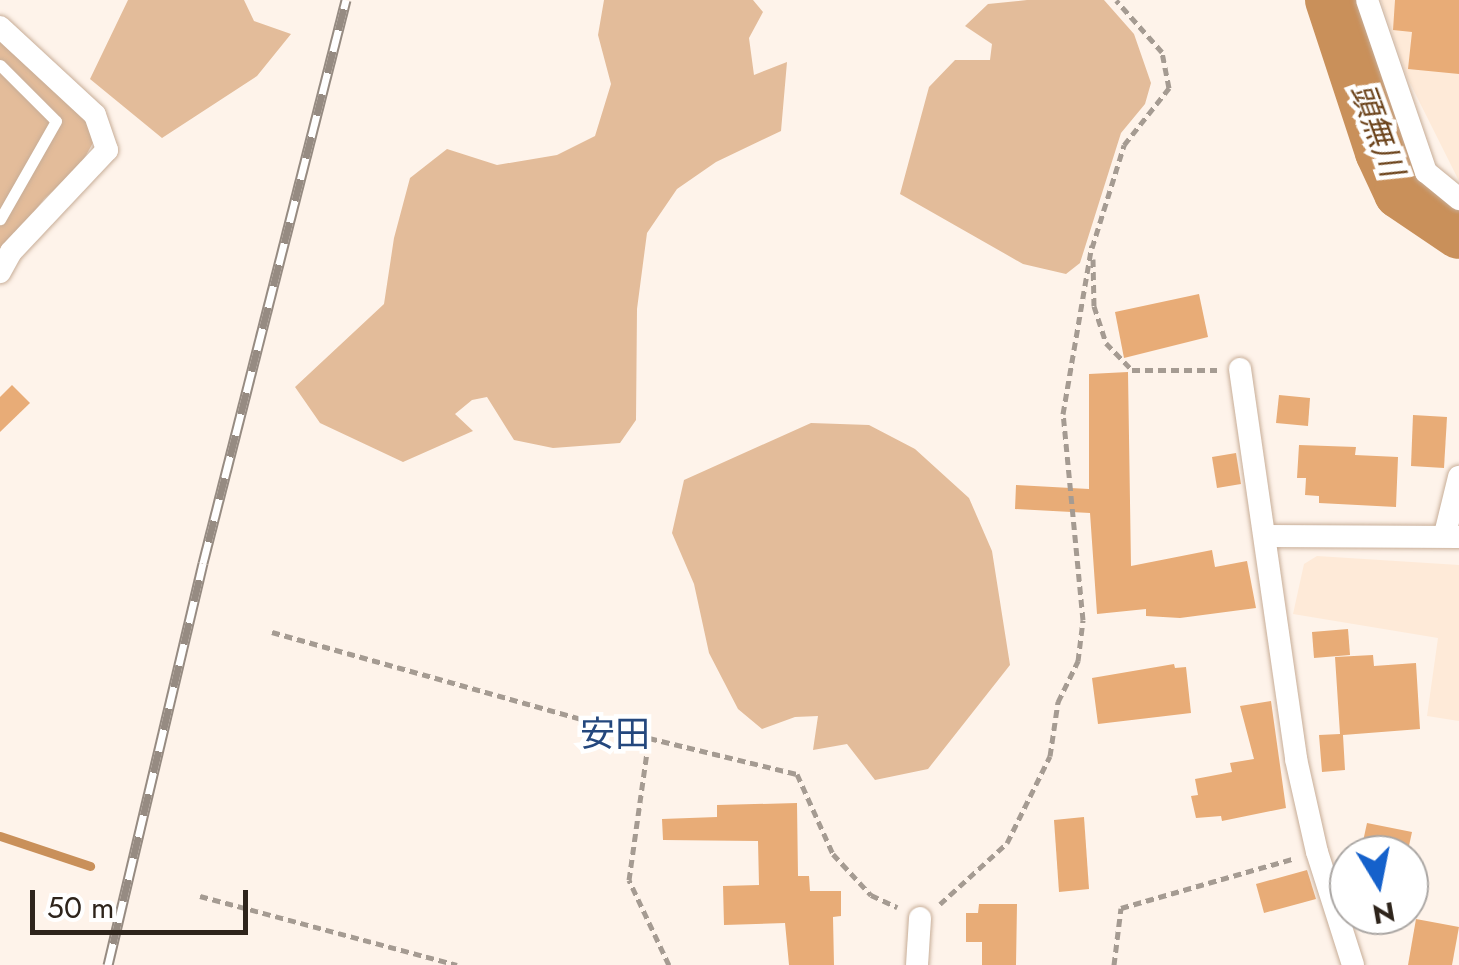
<!DOCTYPE html>
<html>
<head>
<meta charset="utf-8">
<style>
	body { margin:0 }
	#map { position:relative; width:1459px; height:965px; overflow:hidden; background:#fef3ea; font-family:Jost,"Noto Sans JP",sans-serif }
	div>[style] { position:absolute }
	.built>* { inset:0; background:#feead8 }
	.green>* { inset:0; background:#e3bc9a }
	.stream>* { height:9px; margin:-4.5px; padding:0 4.5px; transform-origin:4.5px; border-radius:4.5px; background:#c9905a }
	.river>* { height:52px; margin:-26px; padding:0 26px; transform-origin:26px; border-radius:26px; background:#c9905a }
	.building>* { inset:0; background:#e8ac77 }
	.path>* { height:5px; margin-top:-2.5px; transform-origin:0; background:repeating-linear-gradient(90deg,#a59b92 0 8px,transparent 0 13px) }
	.roads { filter:drop-shadow(0 0 2px #c7ad97) drop-shadow(0 0 2px #c7ad97) }
	.service>* { height:11px; margin:-5.5px; padding:0 5.5px; transform-origin:5.5px; border-radius:5.5px; background:#fff }
	.minor>* { height:22px; margin:-11px; padding:0 11px; transform-origin:11px; border-radius:11px; background:#fff }
	.rail>* { height:11px; margin-top:-5.5px; transform-origin:0; background:repeating-linear-gradient(90deg,#fff 0 22px,#968b82 0 44px); box-sizing:border-box; border-block:2px solid #968b82 }
	span { translate:-50% -50%; white-space:nowrap; text-align:center; line-height:1.15; -webkit-text-stroke:9px #fff; paint-order:stroke }
	.water-label { font-size:32px; color:#6d451d; font-style:italic }
	.quarter-label { font-size:35px; color:#24477d }
	.north { position:absolute; left:1329px; top:835px; width:100px; height:100px; box-sizing:border-box; background:#fff; border:2px solid #aba7a4; border-radius:50%; rotate:170deg; font-size:28px; font-weight:700; line-height:40px; text-align:center; color:#2e241b }
	.north::after { content:''; display:block; margin:auto; width:35px; height:45px; background:#1561cb; clip-path:polygon(50% 0,100% 100%,50% 72%,0 100%) }
	.scale { position:absolute; left:30px; top:890px; width:218px; height:45px; box-sizing:border-box; border:5px solid #2e241b; border-top:0; padding-left:12px; font-size:30px; line-height:35px; white-space:nowrap; color:#2e241b; -webkit-text-stroke:8px #fff; paint-order:stroke }
</style>
</head>
<body>
<div id="map">
	<div class="built">
		<div style="clip-path:polygon(1381px 0,1459px 0,1459px 181px,1408px 79px)"></div>
		<div style="clip-path:polygon(1317px 556px,1459px 565px,1459px 721px,1427px 716px,1438px 638px,1293px 614px,1304px 564px)"></div>
	</div>
	<div class="green">
		<div style="clip-path:polygon(128px 0,244px 0,254px 21px,291px 34px,257px 76px,162px 138px,90px 79px)"></div>
		<div style="clip-path:polygon(604px 0,753px 0,763px 12px,749px 38px,754px 75px,787px 62px,781px 131px,716px 162px,677px 189px,647px 233px,637px 309px,636px 420px,620px 443px,553px 448px,514px 440px,487px 397px,472px 400px,455px 414px,473px 431px,403px 462px,320px 423px,295px 387px,384px 304px,394px 238px,410px 178px,447px 149px,497px 165px,557px 155px,595px 136px,611px 84px,598px 35px)"></div>
		<div style="clip-path:polygon(1027px 0,1104px 0,1134px 34px,1151px 83px,1145px 104px,1121px 133px,1080px 263px,1066px 274px,1023px 264px,900px 194px,929px 87px,955px 60px,990px 60px,992px 44px,965px 26px,988px 4px)"></div>
		<div style="clip-path:polygon(0 41px,82px 113px,94px 141px,80px 166px,44px 199px,0 256px)"></div>
		<div style="clip-path:polygon(811px 423px,869px 425px,915px 449px,969px 498px,992px 551px,1010px 665px,928px 769px,875px 780px,847px 744px,813px 750px,818px 716px,795px 717px,762px 729px,738px 709px,709px 653px,694px 584px,672px 533px,684px 480px)"></div>
	</div>
	<div class="stream">
		<div style="left:0;top:836px;width:95px;rotate:18.4deg"></div>
	</div>
	<div class="river">
		<div style="left:1331px;top:0;width:160px;rotate:71.8deg"></div>
		<div style="left:1381px;top:152px;width:45px;rotate:65.1deg"></div>
		<div style="left:1400px;top:193px;width:71px;rotate:34.1deg"></div>
	</div>
	<div class="building">
		<div style="clip-path:polygon(1395px 0,1459px 0,1459px 74px,1408px 69px,1412px 32px,1393px 30px)"></div>
		<div style="clip-path:polygon(1199px 294px,1208px 337px,1124px 358px,1115px 312px)"></div>
		<div style="clip-path:polygon(1128px 372px,1131px 566px,1212px 550px,1215px 567px,1247px 561px,1256px 608px,1180px 618px,1146px 616px,1146px 609px,1097px 614px,1090px 513px,1015px 509px,1016px 485px,1089px 489px,1089px 374px)"></div>
		<div style="clip-path:polygon(12px 385px,30px 403px,0 432px,0 397px)"></div>
		<div style="clip-path:polygon(1279px 395px,1310px 398px,1308px 426px,1276px 423px)"></div>
		<div style="clip-path:polygon(1413px 415px,1447px 417px,1444px 468px,1411px 466px)"></div>
		<div style="clip-path:polygon(1299px 445px,1356px 447px,1355px 455px,1398px 457px,1396px 507px,1319px 503px,1319px 496px,1305px 495px,1306px 478px,1297px 478px)"></div>
		<div style="clip-path:polygon(1236px 453px,1241px 484px,1217px 488px,1212px 457px)"></div>
		<div style="clip-path:polygon(1348px 629px,1350px 655px,1314px 658px,1312px 632px)"></div>
		<div style="clip-path:polygon(1373px 655px,1374px 666px,1416px 663px,1420px 729px,1343px 735px,1345px 770px,1322px 772px,1319px 735px,1340px 734px,1335px 657px)"></div>
		<div style="clip-path:polygon(1174px 664px,1175px 668px,1186px 667px,1191px 713px,1098px 724px,1092px 678px)"></div>
		<div style="clip-path:polygon(1271px 701px,1286px 808px,1222px 821px,1221px 816px,1196px 818px,1191px 796px,1198px 795px,1195px 779px,1232px 772px,1230px 763px,1254px 759px,1240px 706px)"></div>
		<div style="clip-path:polygon(797px 803px,798px 876px,809px 876px,810px 891px,841px 891px,841px 916px,833px 917px,834px 965px,789px 965px,785px 923px,724px 925px,723px 886px,759px 885px,758px 841px,663px 840px,662px 819px,717px 817px,717px 805px)"></div>
		<div style="clip-path:polygon(1084px 817px,1089px 889px,1059px 892px,1054px 820px)"></div>
		<div style="clip-path:polygon(1367px 823px,1412px 832px,1407px 855px,1360px 855px)"></div>
		<div style="clip-path:polygon(1307px 870px,1316px 899px,1264px 913px,1256px 884px)"></div>
		<div style="clip-path:polygon(979px 904px,1017px 904px,1016px 965px,982px 965px,982px 942px,966px 942px,966px 913px,978px 913px)"></div>
		<div style="clip-path:polygon(1416px 919px,1459px 927px,1452px 965px,1408px 965px)"></div>
	</div>
	<div class="path">
		<div style="left:1092px;top:248px;width:108px;rotate:-72.7deg"></div>
		<div style="left:1124px;top:145px;width:73px;rotate:-51.7deg"></div>
		<div style="left:1169px;top:88px;width:37px;rotate:-101deg"></div>
		<div style="left:1162px;top:52px;width:69px;rotate:-131.5deg"></div>
		<div style="left:1093px;top:259px;width:47px;rotate:88.8deg"></div>
		<div style="left:1094px;top:306px;width:39px;rotate:72deg"></div>
		<div style="left:1106px;top:343px;width:37px;rotate:46deg"></div>
		<div style="left:1132px;top:370px;width:85px"></div>
		<div style="left:272px;top:632px;width:392px;rotate:15.7deg"></div>
		<div style="left:200px;top:896px;width:266px;rotate:15deg"></div>
		<div style="left:940px;top:904px;width:91px;rotate:-42.3deg"></div>
		<div style="left:1007px;top:843px;width:97px;rotate:-63.7deg"></div>
		<div style="left:1050px;top:756px;width:55px;rotate:-81.6deg"></div>
		<div style="left:1058px;top:702px;width:46px;rotate:-64deg"></div>
		<div style="left:1078px;top:661px;width:41px;rotate:-83deg"></div>
		<div style="left:1083px;top:620px;width:207px;rotate:-95.5deg"></div>
		<div style="left:1063px;top:414px;width:171px;rotate:-80.3deg"></div>
		<div style="left:669px;top:965px;width:94px;rotate:-115.2deg"></div>
		<div style="left:629px;top:880px;width:143px;rotate:-82deg"></div>
		<div style="left:649px;top:738px;width:152px;rotate:13.7deg"></div>
		<div style="left:797px;top:774px;width:88px;rotate:65.8deg"></div>
		<div style="left:833px;top:854px;width:56px;rotate:47.2deg"></div>
		<div style="left:871px;top:895px;width:29px;rotate:25deg"></div>
		<div style="left:1114px;top:965px;width:57px;rotate:-83deg"></div>
		<div style="left:1121px;top:908px;width:181px;rotate:-16deg"></div>
	</div>
	<div class="roads">
		<div class="service">
			<div style="left:0;top:65px;width:79px;rotate:45deg"></div>
			<div style="left:56px;top:121px;width:113px;rotate:119.7deg"></div>
		</div>
		<div class="minor">
			<div style="left:1367px;top:0;width:182px;rotate:71.1deg"></div>
			<div style="left:1426px;top:172px;width:43px;rotate:39.3deg"></div>
			<div style="left:0;top:27px;width:129px;rotate:42.8deg"></div>
			<div style="left:95px;top:115px;width:37px;rotate:71deg"></div>
			<div style="left:107px;top:150px;width:140px;rotate:133.3deg"></div>
			<div style="left:11px;top:252px;width:23px;rotate:119deg"></div>
			<div style="left:1240px;top:369px;width:394px;rotate:81.8deg"></div>
			<div style="left:1296px;top:759px;width:95px;rotate:77.3deg"></div>
			<div style="left:1317px;top:852px;width:119px;rotate:72.3deg"></div>
			<div style="left:1445px;top:534px;width:59px;rotate:-76.2deg"></div>
			<div style="left:1267px;top:536px;width:192px;rotate:0.3deg"></div>
			<div style="left:917px;top:965px;width:47px;rotate:-86.3deg"></div>
		</div>
	</div>
	<div class="rail">
		<div style="left:108px;top:965px;width:413px;rotate:-76.7deg"></div>
		<div style="left:203px;top:563px;width:581px;rotate:-75.75deg"></div>
	</div>
	<div class="water-label">
		<span style="left:1377px;top:130px;rotate:70deg">頭無川</span>
	</div>
	<div class="quarter-label">
		<span style="left:615px;top:734px">安田</span>
	</div>
	<div class="north">N</div>
	<div class="scale">50 m</div>
</div>
</body>
</html>
